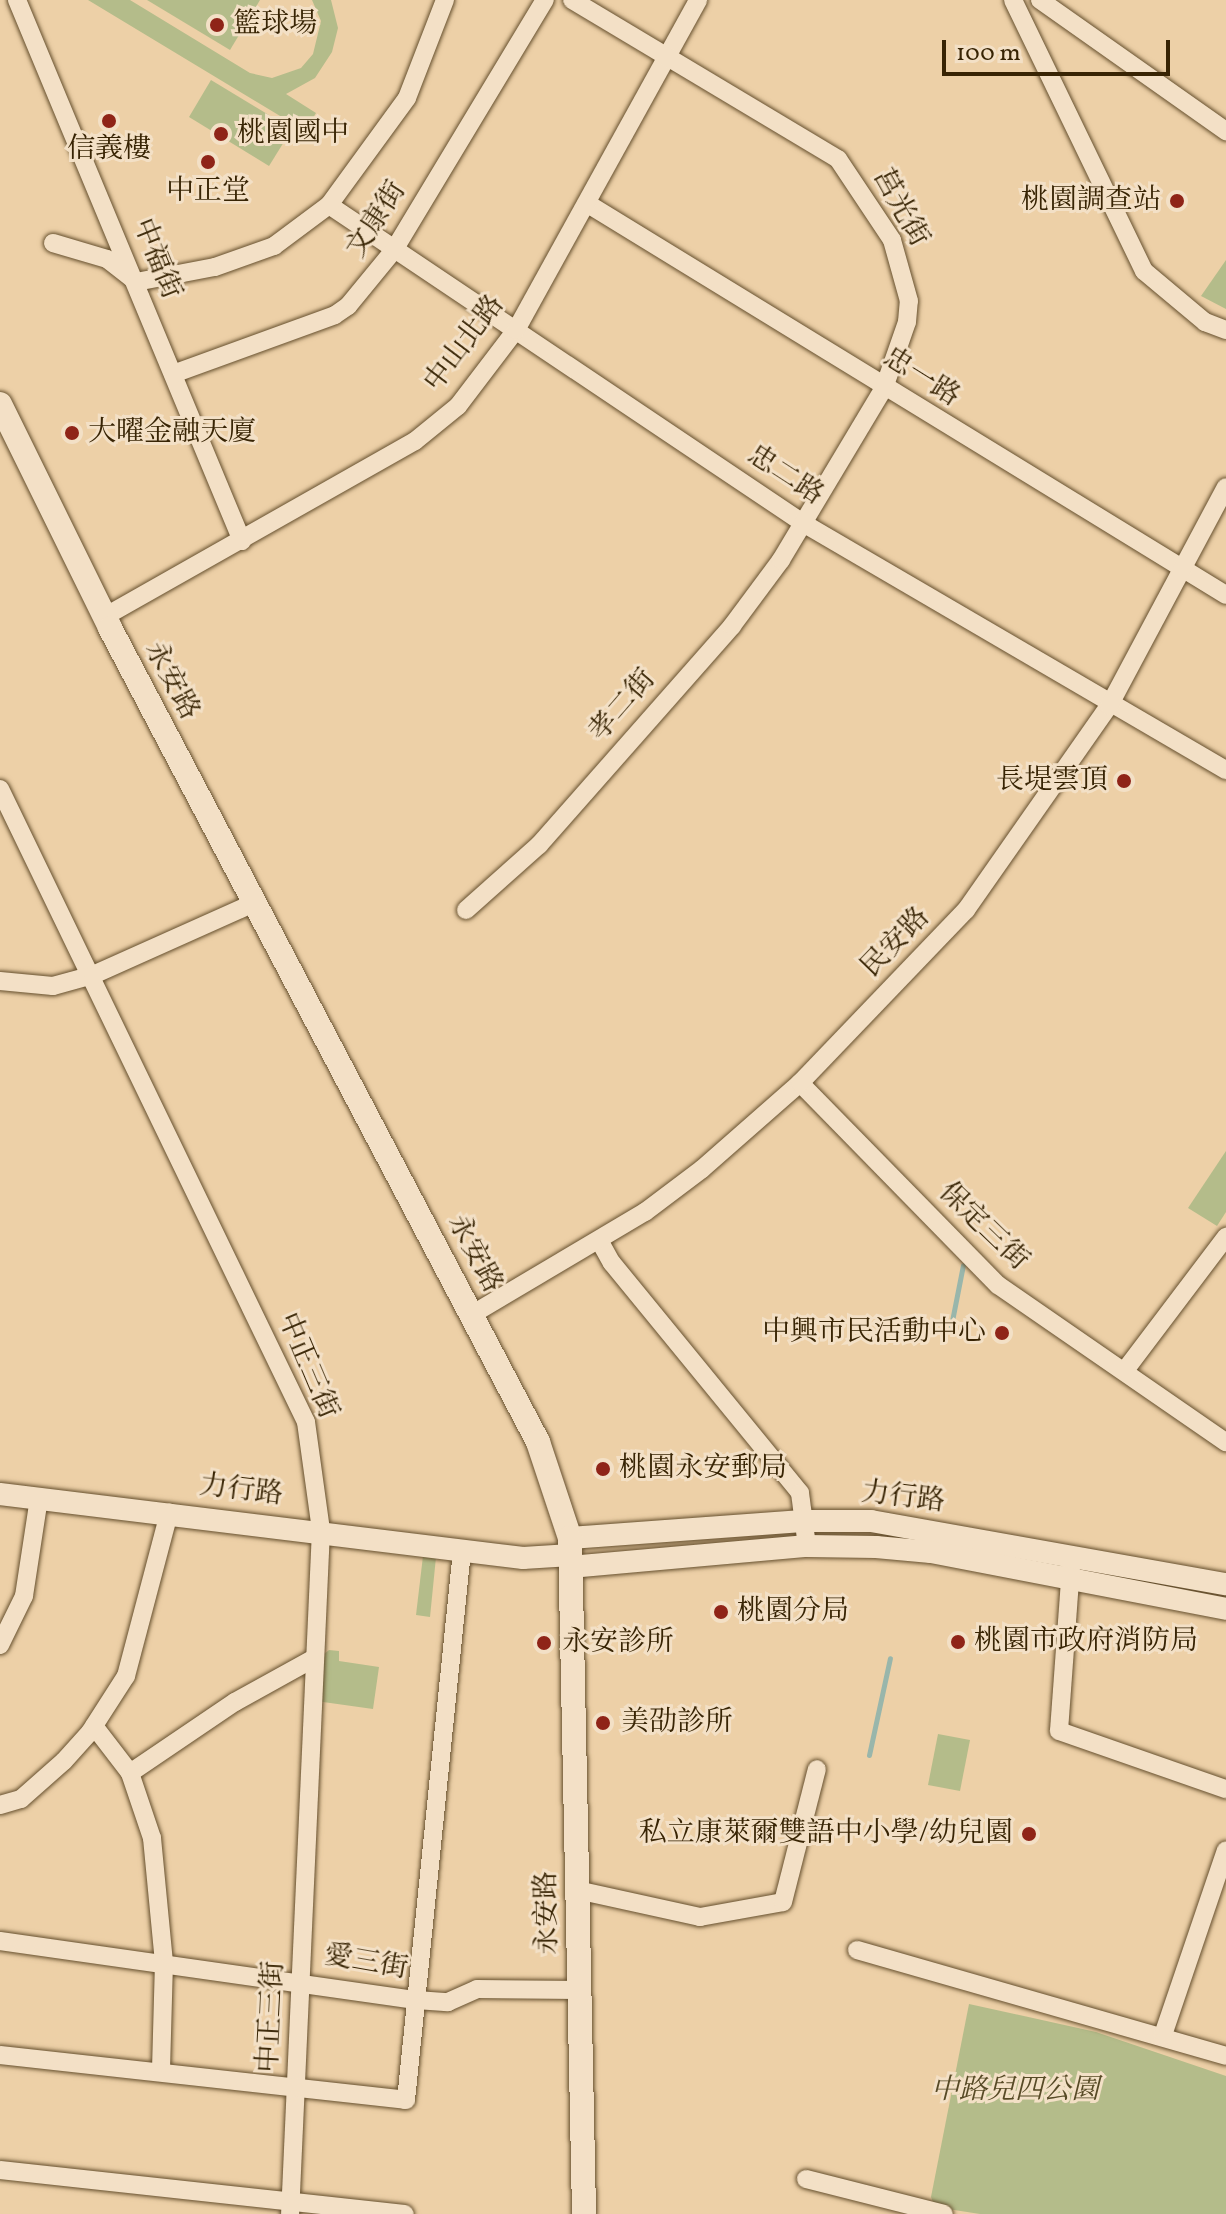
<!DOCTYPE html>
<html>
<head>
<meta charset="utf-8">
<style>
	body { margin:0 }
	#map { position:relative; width:1226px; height:2214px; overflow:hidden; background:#edd0a7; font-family:Vollkorn,"Noto Serif TC",serif }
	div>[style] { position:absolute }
	.green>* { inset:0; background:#b4bc8a }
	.stream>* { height:5px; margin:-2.5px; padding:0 2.5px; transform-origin:2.5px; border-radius:2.5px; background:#99b6ab }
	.roads { filter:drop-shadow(0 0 2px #654f2d) drop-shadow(0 0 2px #654f2d) }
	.minor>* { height:18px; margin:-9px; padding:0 9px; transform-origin:9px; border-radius:9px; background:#f3e0c6 }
	.tertiary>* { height:22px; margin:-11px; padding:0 11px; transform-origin:11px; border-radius:11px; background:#f3e0c6 }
	.secondary>* { height:24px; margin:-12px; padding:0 12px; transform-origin:12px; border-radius:12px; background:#f3e0c6 }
	.dots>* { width:22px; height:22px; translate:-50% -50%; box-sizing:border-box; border:4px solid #f3e0c6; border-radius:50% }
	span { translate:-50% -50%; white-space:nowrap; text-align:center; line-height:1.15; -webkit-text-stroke:6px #f3e0c6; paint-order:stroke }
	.poi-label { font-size:28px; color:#382404 }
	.left { translate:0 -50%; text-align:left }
	.right { translate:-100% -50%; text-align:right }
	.street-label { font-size:28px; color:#382404 }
	.park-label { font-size:28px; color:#574a26; font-style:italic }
	.scale { position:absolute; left:942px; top:40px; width:228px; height:36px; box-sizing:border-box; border:4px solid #382404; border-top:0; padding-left:10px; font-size:24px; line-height:28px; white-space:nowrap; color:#382404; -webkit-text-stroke:6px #f3e0c6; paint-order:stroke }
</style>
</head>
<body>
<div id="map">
	<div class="green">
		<div style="clip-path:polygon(88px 0,130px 0,250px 73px,272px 78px,301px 68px,313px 54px,321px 21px,312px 0,331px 0,338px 28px,332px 52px,315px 78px,286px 94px,316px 113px,305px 131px)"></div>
		<div style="clip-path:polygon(147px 0,260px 0,230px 50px)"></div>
		<div style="clip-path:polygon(211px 80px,292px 129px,269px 166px,189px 117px)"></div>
		<div style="clip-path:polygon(1226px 260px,1226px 309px,1201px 296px)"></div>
		<div style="clip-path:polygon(1226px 1151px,1226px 1212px,1217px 1226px,1188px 1208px)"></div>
		<div style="clip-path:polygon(423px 1556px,436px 1557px,430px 1617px,416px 1615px)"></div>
		<div style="clip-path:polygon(329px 1650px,339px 1651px,339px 1661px,379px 1667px,373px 1709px,316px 1701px,318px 1659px)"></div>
		<div style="clip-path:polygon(938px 1734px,970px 1740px,960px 1791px,928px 1785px)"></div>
		<div style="clip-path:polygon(969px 2004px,1096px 2032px,1226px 2076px,1226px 2214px,980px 2214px,935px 2207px,931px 2197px)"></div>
	</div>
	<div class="stream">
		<div style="left:951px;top:1326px;width:62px;rotate:-78.9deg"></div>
		<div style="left:869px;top:1755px;width:99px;rotate:-77.8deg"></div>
	</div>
	<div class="roads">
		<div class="minor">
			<div style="left:17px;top:0;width:586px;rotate:67.42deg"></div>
			<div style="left:1013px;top:0;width:301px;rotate:64.2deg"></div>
			<div style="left:1144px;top:271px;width:80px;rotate:39.9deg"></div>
			<div style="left:1205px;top:322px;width:22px;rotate:21deg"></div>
			<div style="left:1040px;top:0;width:228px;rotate:35.2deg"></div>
			<div style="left:588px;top:204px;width:748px;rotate:31.5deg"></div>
			<div style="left:329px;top:205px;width:571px;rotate:33.86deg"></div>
			<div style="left:803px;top:523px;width:490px;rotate:30.3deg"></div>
			<div style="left:53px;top:243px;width:56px;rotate:16.5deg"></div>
			<div style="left:107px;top:259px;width:37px;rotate:38deg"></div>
			<div style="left:136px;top:282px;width:80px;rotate:-10.8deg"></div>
			<div style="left:215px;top:267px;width:63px;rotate:-19.6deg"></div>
			<div style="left:274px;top:246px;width:69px;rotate:-36.7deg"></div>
			<div style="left:329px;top:205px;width:132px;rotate:-53.9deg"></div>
			<div style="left:407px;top:98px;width:105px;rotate:-68.8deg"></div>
			<div style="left:173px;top:374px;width:172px;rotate:-20deg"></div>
			<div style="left:335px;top:315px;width:16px;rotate:-35deg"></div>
			<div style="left:348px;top:306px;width:72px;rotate:-50.6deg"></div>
			<div style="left:394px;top:250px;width:292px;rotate:-58.9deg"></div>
			<div style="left:104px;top:617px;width:357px;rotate:-29.5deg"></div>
			<div style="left:415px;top:441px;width:55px;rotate:-39.1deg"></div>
			<div style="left:458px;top:406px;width:96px;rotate:-52.7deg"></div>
			<div style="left:516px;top:330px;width:377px;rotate:-61.1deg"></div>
			<div style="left:0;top:789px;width:703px;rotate:64.2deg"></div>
			<div style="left:306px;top:1422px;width:109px;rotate:82.1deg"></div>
			<div style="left:321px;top:1530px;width:685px;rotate:92.59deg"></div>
			<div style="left:466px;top:910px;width:98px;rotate:-41.7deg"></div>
			<div style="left:539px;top:845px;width:292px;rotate:-48.6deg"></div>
			<div style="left:732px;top:626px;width:82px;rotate:-53.4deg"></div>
			<div style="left:781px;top:560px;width:200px;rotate:-59.1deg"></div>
			<div style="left:884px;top:388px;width:70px;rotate:-70.8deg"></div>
			<div style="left:907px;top:322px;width:21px;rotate:-85deg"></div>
			<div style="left:909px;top:301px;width:63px;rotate:-105.6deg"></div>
			<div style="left:892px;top:240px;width:97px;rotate:-123.7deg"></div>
			<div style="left:838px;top:159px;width:310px;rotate:-149.1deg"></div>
			<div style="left:0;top:981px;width:53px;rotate:5.4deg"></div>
			<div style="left:53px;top:986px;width:41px;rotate:-15.4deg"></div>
			<div style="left:93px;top:975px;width:176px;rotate:-24.1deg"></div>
			<div style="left:800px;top:1083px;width:283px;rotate:45.6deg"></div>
			<div style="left:998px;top:1285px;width:277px;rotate:34.6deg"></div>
			<div style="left:599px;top:1240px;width:26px;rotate:61deg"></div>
			<div style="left:612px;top:1263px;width:297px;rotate:50.7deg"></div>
			<div style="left:800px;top:1493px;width:53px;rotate:82.5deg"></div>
			<div style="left:473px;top:1314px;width:200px;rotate:-30.7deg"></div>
			<div style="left:645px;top:1212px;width:71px;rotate:-37deg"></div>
			<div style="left:702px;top:1169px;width:130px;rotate:-41.3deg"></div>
			<div style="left:800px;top:1083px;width:240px;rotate:-46.2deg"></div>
			<div style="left:966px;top:910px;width:249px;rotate:-55deg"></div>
			<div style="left:1109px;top:706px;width:248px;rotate:-61.9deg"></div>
			<div style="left:1126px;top:1369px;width:166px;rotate:-52.9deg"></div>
			<div style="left:1071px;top:1567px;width:164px;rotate:94.2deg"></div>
			<div style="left:1059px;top:1731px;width:177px;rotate:19.2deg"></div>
			<div style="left:0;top:1645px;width:55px;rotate:-63.9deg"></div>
			<div style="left:24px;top:1596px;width:99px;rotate:-81.3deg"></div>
			<div style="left:94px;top:1726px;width:59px;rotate:52.5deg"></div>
			<div style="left:130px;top:1773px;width:69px;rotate:71.3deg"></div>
			<div style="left:152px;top:1838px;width:125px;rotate:84.5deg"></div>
			<div style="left:164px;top:1962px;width:109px;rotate:91.6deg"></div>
			<div style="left:130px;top:1773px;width:127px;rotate:-34.1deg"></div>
			<div style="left:235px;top:1702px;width:89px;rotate:-28.9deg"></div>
			<div style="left:0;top:1805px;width:22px;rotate:-16deg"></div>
			<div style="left:21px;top:1799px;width:57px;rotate:-41.5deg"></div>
			<div style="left:64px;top:1761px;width:39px;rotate:-48deg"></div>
			<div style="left:90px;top:1732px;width:67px;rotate:-57.3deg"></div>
			<div style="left:126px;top:1676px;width:169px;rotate:-75.2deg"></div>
			<div style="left:577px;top:1890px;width:126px;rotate:12.4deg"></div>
			<div style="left:700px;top:1917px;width:84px;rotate:-10.2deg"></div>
			<div style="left:783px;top:1902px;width:137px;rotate:-75.7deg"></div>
			<div style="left:0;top:1941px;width:420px;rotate:8.1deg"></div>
			<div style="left:416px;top:2000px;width:32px;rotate:4deg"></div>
			<div style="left:448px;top:2002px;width:32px;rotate:-24deg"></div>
			<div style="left:477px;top:1989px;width:102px;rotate:0.6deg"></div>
			<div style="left:857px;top:1950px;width:384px;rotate:16deg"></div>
			<div style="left:1163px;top:2035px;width:195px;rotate:-71.2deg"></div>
			<div style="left:0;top:2055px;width:408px;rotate:6.3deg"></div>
			<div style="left:406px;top:2100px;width:552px;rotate:-84.18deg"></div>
			<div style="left:0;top:2170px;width:407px;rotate:6.2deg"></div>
			<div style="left:806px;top:2179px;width:142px;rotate:14.2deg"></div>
		</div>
		<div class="tertiary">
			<div style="left:0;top:1494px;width:527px;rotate:6.98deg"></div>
			<div style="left:523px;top:1558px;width:48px;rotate:-3.6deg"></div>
			<div style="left:570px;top:1538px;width:233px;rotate:-4.2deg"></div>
			<div style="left:802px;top:1521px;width:69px"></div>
			<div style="left:871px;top:1521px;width:361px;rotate:10.1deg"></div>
			<div style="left:570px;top:1567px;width:238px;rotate:-5.1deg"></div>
			<div style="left:807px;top:1546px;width:69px;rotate:0.8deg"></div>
			<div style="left:876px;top:1547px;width:55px;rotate:5.2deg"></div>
			<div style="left:931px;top:1552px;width:300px;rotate:10.9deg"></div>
		</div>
		<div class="secondary">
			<div style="left:0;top:404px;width:250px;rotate:63.8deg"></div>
			<div style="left:110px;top:628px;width:920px;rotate:62.26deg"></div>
			<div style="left:538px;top:1442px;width:101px;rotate:71.6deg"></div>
			<div style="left:570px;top:1538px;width:676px;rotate:88.81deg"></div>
		</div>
	</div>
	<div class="dots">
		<div style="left:217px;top:25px;background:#8f2418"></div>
		<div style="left:109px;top:121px;background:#8f2418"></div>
		<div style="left:221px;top:134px;background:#8f2418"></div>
		<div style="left:208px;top:162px;background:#8f2418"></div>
		<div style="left:1177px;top:201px;background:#8f2418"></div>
		<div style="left:72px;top:433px;background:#8f2418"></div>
		<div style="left:1124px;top:781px;background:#8f2418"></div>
		<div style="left:1002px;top:1333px;background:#8f2418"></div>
		<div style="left:603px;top:1469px;background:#8f2418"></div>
		<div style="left:721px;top:1612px;background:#8f2418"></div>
		<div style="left:958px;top:1642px;background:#8f2418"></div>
		<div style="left:544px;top:1643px;background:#8f2418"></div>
		<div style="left:603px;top:1723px;background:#8f2418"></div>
		<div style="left:1029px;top:1834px;background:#8f2418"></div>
	</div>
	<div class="poi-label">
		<span class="left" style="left:233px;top:25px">籃球場</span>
		<span class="left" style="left:237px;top:134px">桃園國中</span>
		<span style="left:109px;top:150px">信義樓</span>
		<span style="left:208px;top:192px">中正堂</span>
		<span class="right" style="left:1161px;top:201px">桃園調查站</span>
		<span class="left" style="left:88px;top:433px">大曜金融天廈</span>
		<span class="right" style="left:1108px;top:781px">長堤雲頂</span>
		<span class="right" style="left:986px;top:1333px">中興市民活動中心</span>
		<span class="left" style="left:619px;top:1469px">桃園永安郵局</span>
		<span class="left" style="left:737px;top:1612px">桃園分局</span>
		<span class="left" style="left:974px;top:1642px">桃園市政府消防局</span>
		<span class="left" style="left:562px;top:1643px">永安診所</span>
		<span class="left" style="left:621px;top:1723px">美劭診所</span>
		<span class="right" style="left:1013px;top:1834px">私立康萊爾雙語中小學/幼兒園</span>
	</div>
	<div class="street-label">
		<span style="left:900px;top:208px;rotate:61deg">莒光街</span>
		<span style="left:377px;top:220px;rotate:-57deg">文康街</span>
		<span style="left:156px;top:259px;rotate:68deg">中福街</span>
		<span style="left:465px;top:344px;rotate:-53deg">中山北路</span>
		<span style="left:921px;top:378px;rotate:32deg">忠一路</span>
		<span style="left:785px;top:476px;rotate:33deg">忠二路</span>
		<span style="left:171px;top:681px;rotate:62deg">永安路</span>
		<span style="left:623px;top:706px;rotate:-49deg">孝二街</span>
		<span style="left:896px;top:943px;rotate:-46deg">民安路</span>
		<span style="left:983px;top:1227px;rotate:44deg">保定三街</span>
		<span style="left:474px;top:1254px;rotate:62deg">永安路</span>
		<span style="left:307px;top:1366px;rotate:67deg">中正三街</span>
		<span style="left:241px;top:1491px;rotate:7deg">力行路</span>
		<span style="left:903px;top:1498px;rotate:7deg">力行路</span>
		<span style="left:548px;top:1913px;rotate:-91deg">永安路</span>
		<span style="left:366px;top:1963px;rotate:10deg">愛三街</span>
		<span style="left:272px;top:2017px;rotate:-87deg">中正三街</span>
	</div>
	<div class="park-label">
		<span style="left:1015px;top:2091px">中路兒四公園</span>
	</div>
	<div class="scale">100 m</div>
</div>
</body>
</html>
